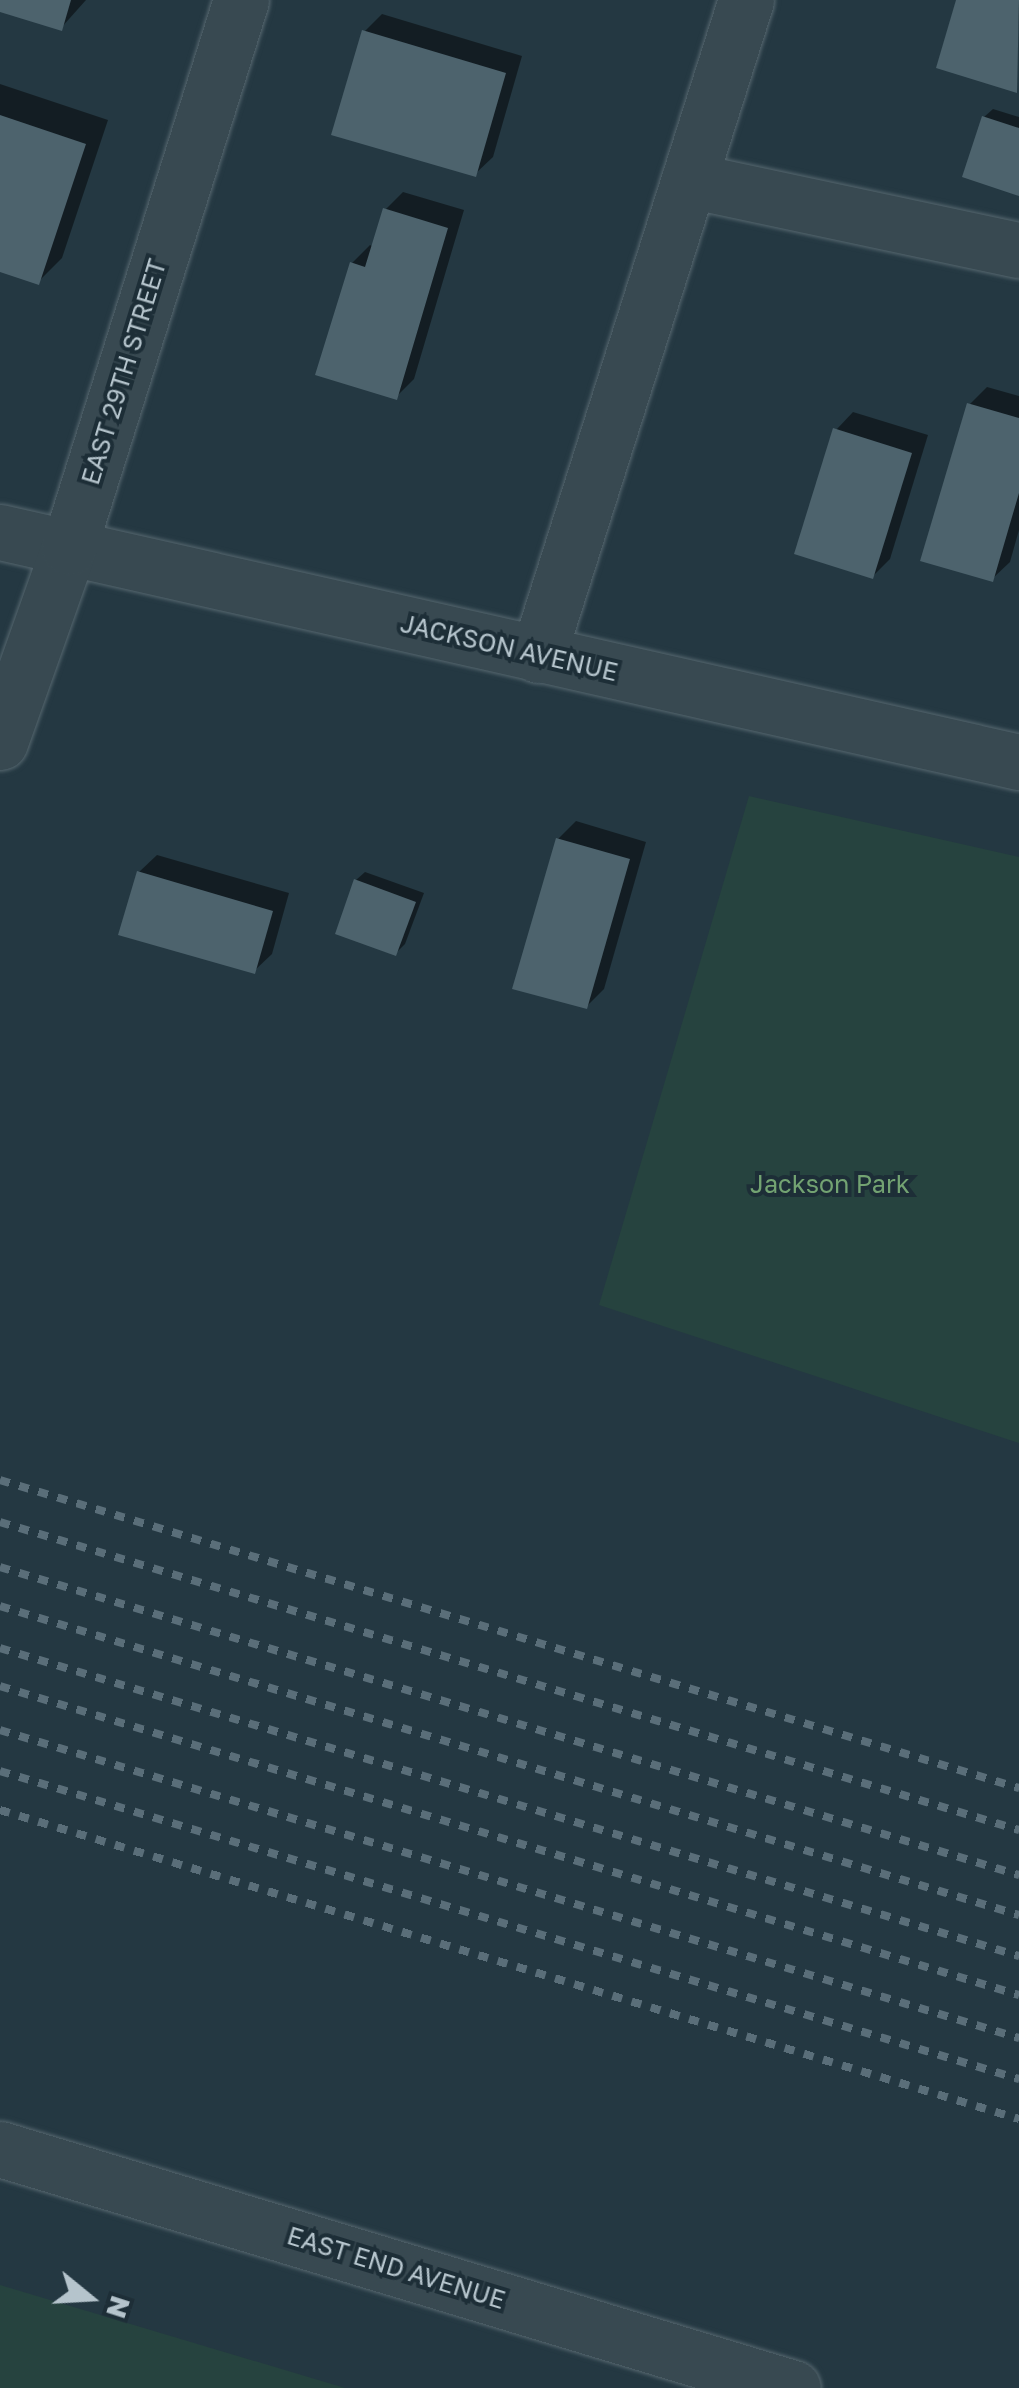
<!DOCTYPE html>
<html>
<head>
<meta charset="utf-8">
<style>
	body { margin:0 }
	#map { position:relative; width:1019px; height:2388px; overflow:hidden; background:#243842; font-family:"Golos Text",sans-serif }
	div>[style] { position:absolute }
	.green>* { inset:0; background:#26433f }
	.shadow>* { inset:0; background:#0007 }
	.building>* { inset:0; background:#4d636d }
	.roads { filter:drop-shadow(0 0 2px #56676f) drop-shadow(0 0 2px #56676f) }
	.minor>* { height:55px; margin:-27.5px; padding:0 27.5px; transform-origin:27.5px; border-radius:27.5px; background:#384951 }
	.rail>* { height:8px; margin-top:-4px; transform-origin:0; background:repeating-linear-gradient(90deg,#5a6e79 0 10px,transparent 0 20px) }
	span { translate:-50% -50%; white-space:nowrap; text-align:center; line-height:1.15; -webkit-text-stroke:8px #1d2e37; paint-order:stroke }
	.street-label { font-size:25px; color:#b5c4cc }
	.park-label { font-size:25px; color:#73a372 }
	.north { position:absolute; left:40px; top:2248px; width:100px; height:100px; -webkit-text-stroke:8px #1d2e37; paint-order:stroke; rotate:108deg; font-size:28px; font-weight:700; line-height:40px; text-align:center; color:#b5c4cc }
	.north::after { content:''; display:block; margin:auto; width:35px; height:45px; background:#b5c4cc; clip-path:polygon(50% 0,100% 100%,50% 72%,0 100%) }
</style>
</head>
<body>
<div id="map">
	<div class="green">
		<div style="clip-path:polygon(749px 796px,1019px 857px,1019px 1443px,599px 1305px)"></div>
		<div style="clip-path:polygon(0 2285px,345px 2388px,0 2388px)"></div>
	</div>
	<div class="shadow">
		<div style="clip-path:polygon(0 0,86px 0,61px 28px,0 9px)"></div>
		<div style="clip-path:polygon(959px 0,1019px 0,1016px 90px)"></div>
		<div style="clip-path:polygon(382px 14px,522px 56px,493px 157px,475px 174px,364px 32px)"></div>
		<div style="clip-path:polygon(0 84px,108px 120px,62px 258px,38px 282px,0 269px)"></div>
		<div style="clip-path:polygon(993px 109px,1019px 117px,1019px 193px,984px 117px)"></div>
		<div style="clip-path:polygon(403px 192px,464px 210px,414px 379px,396px 397px,352px 263px,370px 245px,374px 247px,385px 210px)"></div>
		<div style="clip-path:polygon(987px 387px,1019px 396px,1019px 530px,1010px 562px,992px 579px,969px 405px)"></div>
		<div style="clip-path:polygon(853px 412px,928px 435px,890px 559px,872px 577px,836px 430px)"></div>
		<div style="clip-path:polygon(576px 821px,646px 842px,604px 989px,586px 1007px,558px 839px)"></div>
		<div style="clip-path:polygon(157px 855px,289px 893px,272px 954px,254px 971px,139px 872px)"></div>
		<div style="clip-path:polygon(365px 872px,424px 893px,405px 944px,396px 953px,356px 880px)"></div>
	</div>
	<div class="building">
		<div style="clip-path:polygon(0 0,71px 0,62px 31px,0 12px)"></div>
		<div style="clip-path:polygon(956px 0,1019px 0,1017px 93px,936px 68px)"></div>
		<div style="clip-path:polygon(362px 30px,506px 73px,476px 177px,331px 135px)"></div>
		<div style="clip-path:polygon(0 115px,86px 144px,39px 285px,0 272px)"></div>
		<div style="clip-path:polygon(982px 116px,1019px 128px,1019px 196px,962px 177px)"></div>
		<div style="clip-path:polygon(383px 208px,448px 228px,397px 400px,315px 375px,350px 262px,365px 267px)"></div>
		<div style="clip-path:polygon(967px 403px,1019px 418px,1019px 493px,993px 582px,920px 561px)"></div>
		<div style="clip-path:polygon(833px 428px,912px 453px,873px 579px,794px 554px)"></div>
		<div style="clip-path:polygon(556px 838px,630px 859px,587px 1009px,512px 989px)"></div>
		<div style="clip-path:polygon(137px 871px,273px 911px,255px 974px,118px 935px)"></div>
		<div style="clip-path:polygon(354px 879px,416px 902px,396px 956px,335px 934px)"></div>
	</div>
	<div class="roads">
		<div class="minor">
			<div style="left:689px;top:180px;width:337px;rotate:12deg"></div>
			<div style="left:0;top:532px;width:1045px;rotate:12.72deg"></div>
			<div style="left:538px;top:655px;width:687px;rotate:-72.38deg"></div>
			<div style="left:0;top:742px;width:207px;rotate:-70.5deg"></div>
			<div style="left:69px;top:547px;width:573px;rotate:-72.54deg"></div>
			<div style="left:0;top:2149px;width:828px;rotate:16.77deg"></div>
		</div>
	</div>
	<div class="rail">
		<div style="left:0;top:1480px;width:1065px;rotate:16.82deg"></div>
		<div style="left:0;top:1522px;width:1065px;rotate:16.82deg"></div>
		<div style="left:0;top:1567px;width:1065px;rotate:16.82deg"></div>
		<div style="left:0;top:1606px;width:1065px;rotate:16.87deg"></div>
		<div style="left:0;top:1648px;width:1065px;rotate:16.82deg"></div>
		<div style="left:0;top:1686px;width:1065px;rotate:16.87deg"></div>
		<div style="left:0;top:1730px;width:1065px;rotate:16.82deg"></div>
		<div style="left:0;top:1771px;width:1065px;rotate:16.82deg"></div>
		<div style="left:0;top:1810px;width:1065px;rotate:16.87deg"></div>
	</div>
	<div class="street-label">
		<span style="left:124px;top:372px;rotate:-73deg">EAST 29TH STREET</span>
		<span style="left:509px;top:648px;rotate:13deg">JACKSON AVENUE</span>
		<span style="left:396px;top:2268px;rotate:17deg">EAST END AVENUE</span>
	</div>
	<div class="park-label">
		<span style="left:830px;top:1184px">Jackson Park</span>
	</div>
	<div class="north">N</div>
</div>
</body>
</html>
